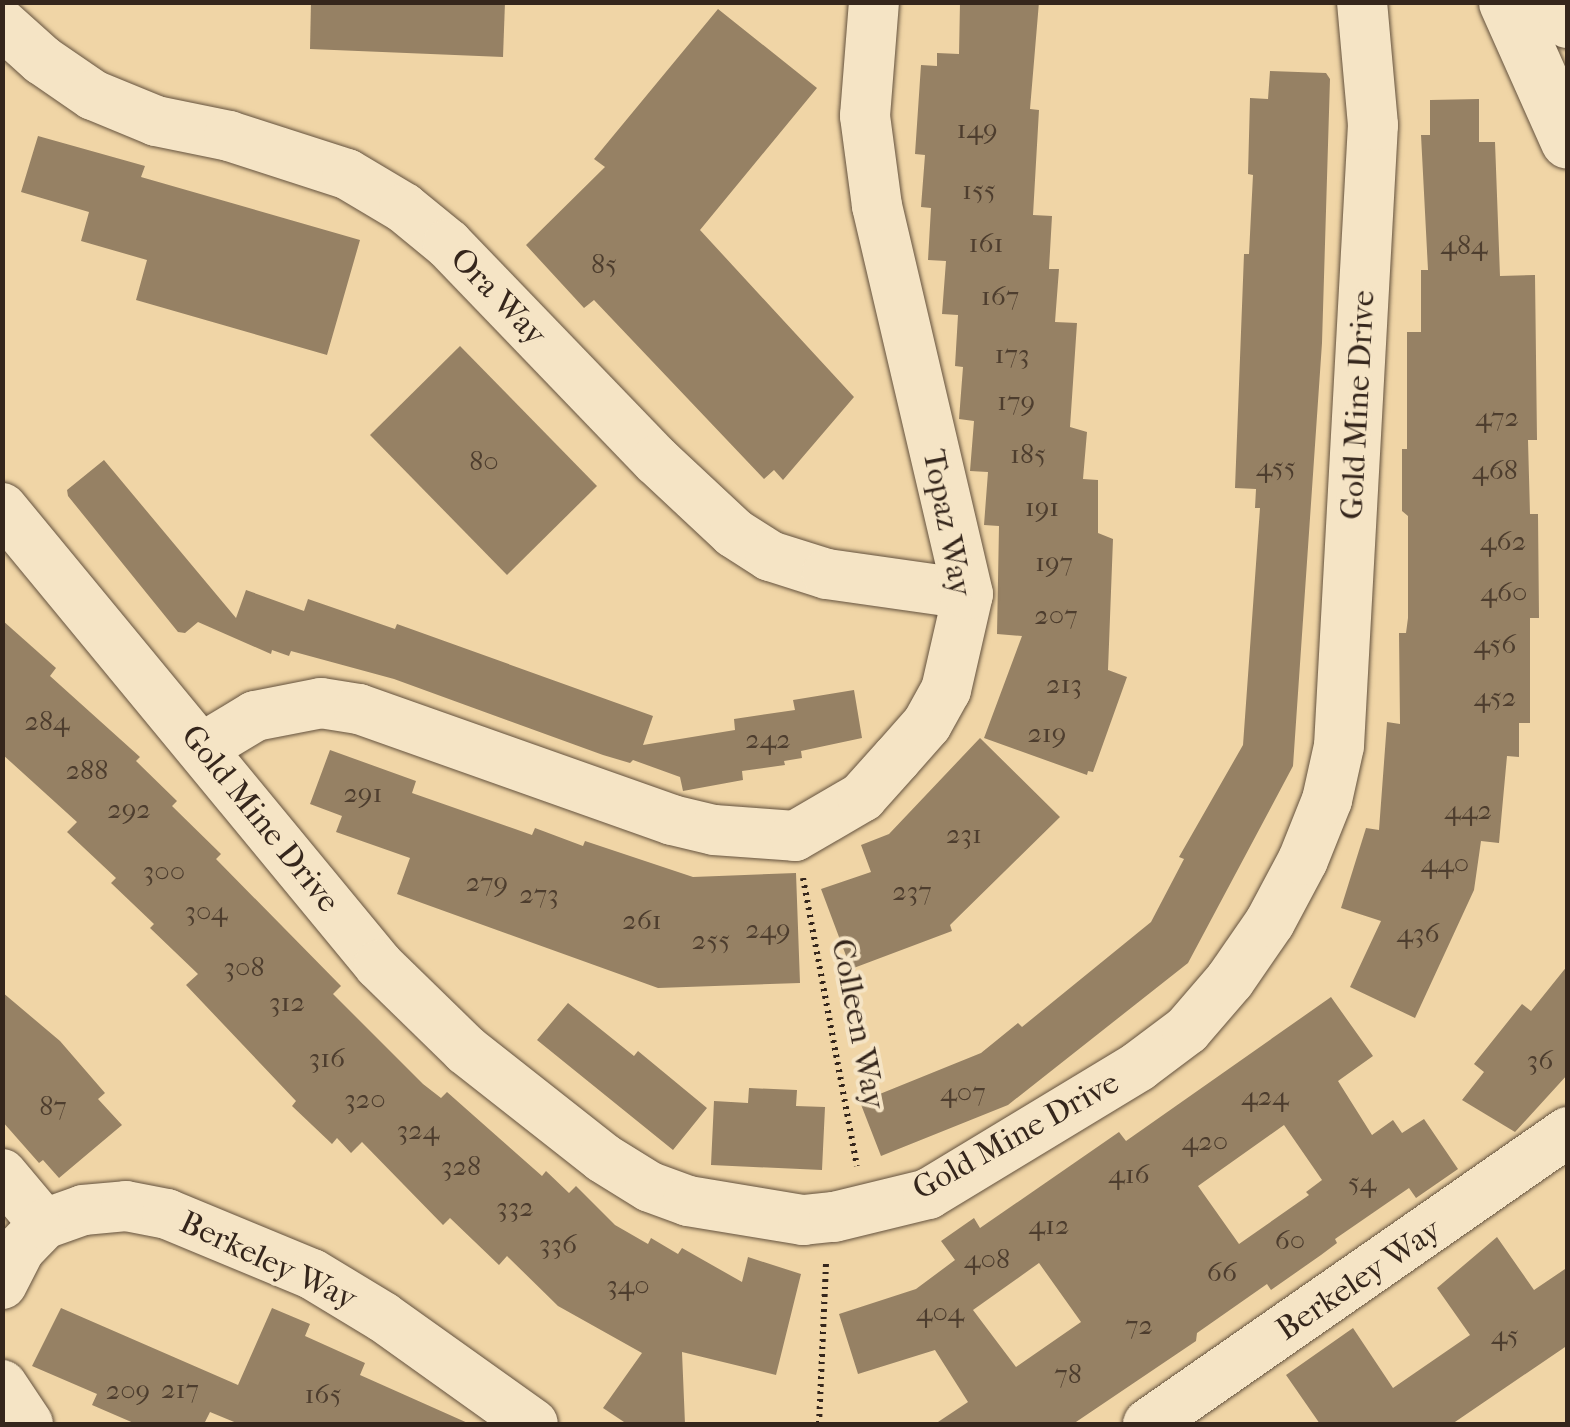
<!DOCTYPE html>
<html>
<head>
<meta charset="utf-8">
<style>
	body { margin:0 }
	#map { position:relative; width:1570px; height:1427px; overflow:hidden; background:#f0d5a6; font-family:"IM FELL French Canon",serif }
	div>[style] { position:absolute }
	.building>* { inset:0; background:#968164 }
	.path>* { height:6px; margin-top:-3px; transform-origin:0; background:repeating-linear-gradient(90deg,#35261c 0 2.5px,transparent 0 7.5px) }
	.roads { filter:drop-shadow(0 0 2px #64523e) drop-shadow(0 0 2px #64523e) }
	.street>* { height:50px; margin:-25px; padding:0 25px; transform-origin:25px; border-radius:25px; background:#f5e4c5 }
	.secondary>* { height:55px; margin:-27.5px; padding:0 27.5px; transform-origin:27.5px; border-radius:27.5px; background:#f5e4c5 }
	span { translate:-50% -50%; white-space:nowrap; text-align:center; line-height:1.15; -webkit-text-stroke:8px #f5e4c5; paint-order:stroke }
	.number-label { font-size:28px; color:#4d3d2e }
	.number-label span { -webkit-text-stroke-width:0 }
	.street-label { font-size:32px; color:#35261c }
	.frame { position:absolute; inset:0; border:5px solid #35261c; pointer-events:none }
</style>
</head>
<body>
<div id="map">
	<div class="building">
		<div style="clip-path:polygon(311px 2px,505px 2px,503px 57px,310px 49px)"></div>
		<div style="clip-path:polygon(960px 2px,1039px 2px,1030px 109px,1039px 110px,1033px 215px,1052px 216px,1049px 269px,1059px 269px,1055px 322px,1077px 323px,1070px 427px,1087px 432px,1083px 479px,1098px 480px,1098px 533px,1113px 539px,1108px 670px,1127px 677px,1093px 772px,1088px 771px,1087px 775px,984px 738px,1022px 636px,997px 634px,999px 526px,984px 525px,988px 472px,970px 471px,974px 421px,959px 419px,963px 367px,955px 366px,958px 315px,942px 314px,946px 261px,928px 260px,931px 208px,921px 207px,925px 155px,915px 154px,921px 65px,937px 66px,937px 53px,959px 54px)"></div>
		<div style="clip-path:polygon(718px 9px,817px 88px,700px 230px,854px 397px,783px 480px,774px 470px,764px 479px,594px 300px,584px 308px,526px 245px,605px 167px,594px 159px)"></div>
		<div style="clip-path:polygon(1270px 71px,1326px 73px,1330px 79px,1322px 343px,1293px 766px,1188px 963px,1008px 1105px,881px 1156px,860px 1102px,981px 1053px,1018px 1023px,1022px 1027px,1151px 922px,1184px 859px,1179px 857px,1243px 745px,1260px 508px,1255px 508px,1256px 489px,1235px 488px,1244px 254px,1249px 254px,1253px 175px,1248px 174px,1250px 98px,1268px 99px)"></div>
		<div style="clip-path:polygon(1479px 99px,1479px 142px,1495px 142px,1500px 276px,1535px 275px,1537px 440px,1528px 440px,1530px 514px,1538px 514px,1539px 618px,1530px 618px,1530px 723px,1519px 723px,1519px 757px,1507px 756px,1499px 843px,1481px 841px,1474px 890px,1415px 1018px,1350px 987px,1381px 921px,1341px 908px,1366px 828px,1379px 830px,1387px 722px,1400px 724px,1399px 633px,1406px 633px,1408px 618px,1408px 516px,1402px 511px,1402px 449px,1407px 449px,1407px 332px,1421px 332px,1421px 270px,1428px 270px,1421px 135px,1430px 135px,1430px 100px)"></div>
		<div style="clip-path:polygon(38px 136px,145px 166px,141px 177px,360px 240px,327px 355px,136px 300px,147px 260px,81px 241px,89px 212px,21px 192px)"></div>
		<div style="clip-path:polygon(460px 346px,597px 486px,507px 575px,370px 435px)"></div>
		<div style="clip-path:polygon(104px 460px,236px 618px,246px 590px,304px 611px,308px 599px,395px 629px,397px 624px,653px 716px,643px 745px,735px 730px,734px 719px,795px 710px,793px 700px,854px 690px,862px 738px,801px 751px,802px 758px,784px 761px,785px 765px,742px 771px,743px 780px,683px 791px,680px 777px,633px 760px,630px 763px,603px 755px,394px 679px,291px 651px,289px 656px,272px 650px,271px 654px,198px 622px,185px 633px,178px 632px,68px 496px,67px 490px)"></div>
		<div style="clip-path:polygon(2px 620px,56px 668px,50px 676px,140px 757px,136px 761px,177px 801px,172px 806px,221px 854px,216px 859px,341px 986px,333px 994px,423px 1084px,441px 1098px,447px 1092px,542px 1176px,546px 1171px,569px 1193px,576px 1186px,615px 1225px,648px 1244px,651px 1238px,678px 1254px,682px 1248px,742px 1282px,748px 1257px,801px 1274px,776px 1375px,682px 1352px,685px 1424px,627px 1424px,603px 1408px,642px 1353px,558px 1306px,507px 1256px,499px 1265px,450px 1218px,443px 1225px,362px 1142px,351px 1153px,337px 1138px,332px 1144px,292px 1106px,296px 1101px,186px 985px,198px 974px,150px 928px,154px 924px,111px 883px,116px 878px,67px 832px,77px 822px,2px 754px)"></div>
		<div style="clip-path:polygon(980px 738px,1060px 817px,950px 925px,952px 931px,851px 969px,821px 889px,871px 872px,861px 845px,889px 834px)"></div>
		<div style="clip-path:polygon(330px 750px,416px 781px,412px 793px,532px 835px,535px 828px,583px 846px,585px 841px,693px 877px,796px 873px,800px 983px,658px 988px,397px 894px,410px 858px,336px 832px,342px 816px,310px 804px)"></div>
		<div style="clip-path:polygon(1568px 965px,1568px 1074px,1515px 1132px,1462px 1100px,1484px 1072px,1474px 1064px,1522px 1004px,1531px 1011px)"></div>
		<div style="clip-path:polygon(2px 992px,60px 1041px,105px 1093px,98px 1099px,122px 1125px,59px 1178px,43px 1160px,39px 1163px,2px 1121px)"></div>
		<div style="clip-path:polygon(evenodd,1331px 997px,1373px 1056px,1338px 1081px,1372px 1135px,1393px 1120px,1402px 1133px,1424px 1119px,1458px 1169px,1416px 1198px,1409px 1188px,1335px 1239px,1337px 1243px,1321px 1255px,1271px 1290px,1267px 1284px,1197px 1333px,1196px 1341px,1073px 1424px,935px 1424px,968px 1402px,935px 1350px,858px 1374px,839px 1314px,916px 1289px,955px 1260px,941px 1241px,974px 1218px,980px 1228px,1119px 1132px,1126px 1141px,1331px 997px,1284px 1125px,1322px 1180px,1306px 1192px,1309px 1195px,1239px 1244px,1198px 1186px,1284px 1125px,1331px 997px,1039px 1263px,1081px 1322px,1016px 1367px,973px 1310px,1039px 1263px)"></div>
		<div style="clip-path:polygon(568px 1003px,634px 1056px,638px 1051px,707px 1108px,673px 1150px,537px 1040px)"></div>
		<div style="clip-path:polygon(749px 1088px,797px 1090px,796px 1106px,825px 1107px,822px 1170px,711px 1165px,714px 1101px,748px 1103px)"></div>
		<div style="clip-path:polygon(1497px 1237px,1534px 1290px,1568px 1267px,1568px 1345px,1452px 1424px,1320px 1424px,1286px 1375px,1353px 1328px,1393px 1388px,1470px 1335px,1437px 1288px)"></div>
		<div style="clip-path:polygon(61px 1308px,238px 1385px,272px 1308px,310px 1324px,305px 1336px,365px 1363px,360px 1375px,470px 1424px,239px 1424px,210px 1412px,204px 1424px,136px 1424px,92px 1405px,97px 1394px,32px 1366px)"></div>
	</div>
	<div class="path">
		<div style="left:803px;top:878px;width:293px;rotate:79.4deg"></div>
		<div style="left:819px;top:1424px;width:163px;rotate:-87.5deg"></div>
	</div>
	<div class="roads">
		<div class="street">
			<div style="left:2px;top:24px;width:54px;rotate:42deg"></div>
			<div style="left:42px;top:60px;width:62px;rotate:34.5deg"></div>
			<div style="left:93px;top:95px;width:68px;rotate:22.4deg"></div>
			<div style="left:156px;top:121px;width:75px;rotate:11.6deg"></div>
			<div style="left:229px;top:136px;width:124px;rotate:17.9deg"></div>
			<div style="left:347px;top:174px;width:66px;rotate:30.8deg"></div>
			<div style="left:404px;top:208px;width:57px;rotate:39.3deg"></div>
			<div style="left:448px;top:244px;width:300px;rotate:46.1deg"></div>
			<div style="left:656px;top:460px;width:107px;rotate:43.1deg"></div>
			<div style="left:734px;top:533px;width:43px;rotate:32.6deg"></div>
			<div style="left:770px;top:556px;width:60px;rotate:17.5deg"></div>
			<div style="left:827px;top:574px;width:142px;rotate:8.1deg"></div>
			<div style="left:2px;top:508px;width:592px;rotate:50.48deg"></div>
			<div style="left:379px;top:965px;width:122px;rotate:44.3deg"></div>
			<div style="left:466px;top:1050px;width:174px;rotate:38.2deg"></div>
			<div style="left:603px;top:1158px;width:55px;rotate:31.7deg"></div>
			<div style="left:650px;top:1187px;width:40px;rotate:20.2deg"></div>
			<div style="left:688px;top:1201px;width:117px;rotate:9.4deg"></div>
			<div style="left:803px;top:1220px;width:31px;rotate:-6deg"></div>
			<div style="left:834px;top:1217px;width:97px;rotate:-13.7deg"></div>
			<div style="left:928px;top:1194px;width:247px;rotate:-31.2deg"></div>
			<div style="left:1139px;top:1066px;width:60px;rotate:-36.9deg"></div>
			<div style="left:1187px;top:1030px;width:66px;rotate:-49.3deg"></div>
			<div style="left:1230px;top:980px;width:70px;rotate:-55.4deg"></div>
			<div style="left:1270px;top:922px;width:70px;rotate:-62deg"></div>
			<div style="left:1303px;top:860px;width:65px;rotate:-68.2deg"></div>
			<div style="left:1327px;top:800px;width:55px;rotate:-77.5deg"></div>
			<div style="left:1339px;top:746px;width:622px;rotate:-86.87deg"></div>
			<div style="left:1373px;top:125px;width:123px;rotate:-95.1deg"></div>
			<div style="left:202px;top:748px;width:62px;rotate:-31.1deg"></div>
			<div style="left:255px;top:716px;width:67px;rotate:-11.1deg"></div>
			<div style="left:321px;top:703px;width:38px;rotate:9deg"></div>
			<div style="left:359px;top:709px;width:332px;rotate:19.5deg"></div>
			<div style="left:672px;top:820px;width:43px;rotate:13.4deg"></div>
			<div style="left:714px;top:830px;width:81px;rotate:4.2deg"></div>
			<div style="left:795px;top:836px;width:78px;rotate:-30.2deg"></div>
			<div style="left:862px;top:797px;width:52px;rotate:-48.1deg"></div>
			<div style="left:897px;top:758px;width:45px;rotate:-48.6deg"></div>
			<div style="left:927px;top:724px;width:39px;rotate:-61deg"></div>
			<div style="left:946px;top:690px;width:98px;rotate:-77.1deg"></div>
			<div style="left:968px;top:594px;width:399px;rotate:-103.2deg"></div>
			<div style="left:877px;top:206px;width:91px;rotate:-97.6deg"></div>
			<div style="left:865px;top:116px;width:114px;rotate:-85.5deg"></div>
			<div style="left:2px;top:1174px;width:65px;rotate:50deg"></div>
			<div style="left:2px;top:1284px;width:38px;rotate:-63deg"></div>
			<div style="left:19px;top:1250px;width:36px;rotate:-46deg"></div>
			<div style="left:44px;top:1224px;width:41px;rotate:-19.7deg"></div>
			<div style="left:83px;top:1210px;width:43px;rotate:-5.3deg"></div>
			<div style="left:126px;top:1206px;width:42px;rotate:11deg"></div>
			<div style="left:167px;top:1214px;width:157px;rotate:22.5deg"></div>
			<div style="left:312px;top:1274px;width:83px;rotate:31.2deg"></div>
			<div style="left:383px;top:1317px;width:184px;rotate:35.5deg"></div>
			<div style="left:2px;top:1385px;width:47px;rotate:56.3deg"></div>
			<div style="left:1148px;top:1424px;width:512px;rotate:-34.81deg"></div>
		</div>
		<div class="secondary">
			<div style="left:1506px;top:2px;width:152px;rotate:66deg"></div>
			<div style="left:1560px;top:2px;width:20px;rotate:66deg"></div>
		</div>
	</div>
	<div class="number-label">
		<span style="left:977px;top:129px">149</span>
		<span style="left:979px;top:190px">155</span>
		<span style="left:986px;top:243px">161</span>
		<span style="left:1464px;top:245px">484</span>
		<span style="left:604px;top:264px">85</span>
		<span style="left:1000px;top:296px">167</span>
		<span style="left:1012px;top:354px">173</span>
		<span style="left:1016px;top:401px">179</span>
		<span style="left:1497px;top:417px">472</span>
		<span style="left:1028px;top:454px">185</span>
		<span style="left:484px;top:461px">80</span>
		<span style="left:1276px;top:467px">455</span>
		<span style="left:1495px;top:470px">468</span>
		<span style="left:1042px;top:507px">191</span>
		<span style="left:1503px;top:541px">462</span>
		<span style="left:1054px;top:562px">197</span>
		<span style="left:1504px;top:592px">460</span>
		<span style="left:1056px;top:615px">207</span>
		<span style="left:1495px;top:644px">456</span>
		<span style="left:1064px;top:684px">213</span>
		<span style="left:1495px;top:697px">452</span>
		<span style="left:47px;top:721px">284</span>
		<span style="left:1047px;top:733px">219</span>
		<span style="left:768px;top:739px">242</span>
		<span style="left:87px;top:770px">288</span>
		<span style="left:363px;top:793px">291</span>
		<span style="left:129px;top:809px">292</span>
		<span style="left:1468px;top:810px">442</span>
		<span style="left:964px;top:834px">231</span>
		<span style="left:1445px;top:863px">440</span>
		<span style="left:164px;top:871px">300</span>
		<span style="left:487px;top:882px">279</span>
		<span style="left:912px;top:891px">237</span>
		<span style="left:539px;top:894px">273</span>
		<span style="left:206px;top:911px">304</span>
		<span style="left:642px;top:920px">261</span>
		<span style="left:768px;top:929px">249</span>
		<span style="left:1418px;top:933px">436</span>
		<span style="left:711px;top:940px">255</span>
		<span style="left:244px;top:967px">308</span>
		<span style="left:287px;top:1002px">312</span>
		<span style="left:327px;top:1058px">316</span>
		<span style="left:1540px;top:1060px">36</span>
		<span style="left:963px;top:1092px">407</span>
		<span style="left:1265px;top:1096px">424</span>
		<span style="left:365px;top:1099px">320</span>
		<span style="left:53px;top:1106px">87</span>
		<span style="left:418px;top:1130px">324</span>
		<span style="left:1205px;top:1141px">420</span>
		<span style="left:461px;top:1166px">328</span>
		<span style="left:1129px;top:1174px">416</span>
		<span style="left:1362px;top:1182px">54</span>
		<span style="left:515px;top:1207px">332</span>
		<span style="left:1049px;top:1225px">412</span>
		<span style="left:1290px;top:1240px">60</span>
		<span style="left:558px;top:1244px">336</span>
		<span style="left:987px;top:1259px">408</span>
		<span style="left:1222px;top:1272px">66</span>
		<span style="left:628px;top:1285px">340</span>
		<span style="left:940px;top:1312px">404</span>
		<span style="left:1139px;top:1325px">72</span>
		<span style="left:1505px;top:1335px">45</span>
		<span style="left:1068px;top:1374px">78</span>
		<span style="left:180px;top:1389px">217</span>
		<span style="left:128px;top:1390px">209</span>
		<span style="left:323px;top:1394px">165</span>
	</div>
	<div class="street-label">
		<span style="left:498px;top:297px;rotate:46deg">Ora Way</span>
		<span style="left:1358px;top:405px;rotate:-87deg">Gold Mine Drive</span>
		<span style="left:947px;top:523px;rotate:79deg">Topaz Way</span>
		<span style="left:260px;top:819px;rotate:51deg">Gold Mine Drive</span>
		<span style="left:858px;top:1024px;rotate:79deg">Colleen Way</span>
		<span style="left:1016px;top:1136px;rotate:-29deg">Gold Mine Drive</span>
		<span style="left:268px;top:1261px;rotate:25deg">Berkeley Way</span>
		<span style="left:1359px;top:1280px;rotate:-34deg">Berkeley Way</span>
	</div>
	<div class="frame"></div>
</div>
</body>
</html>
